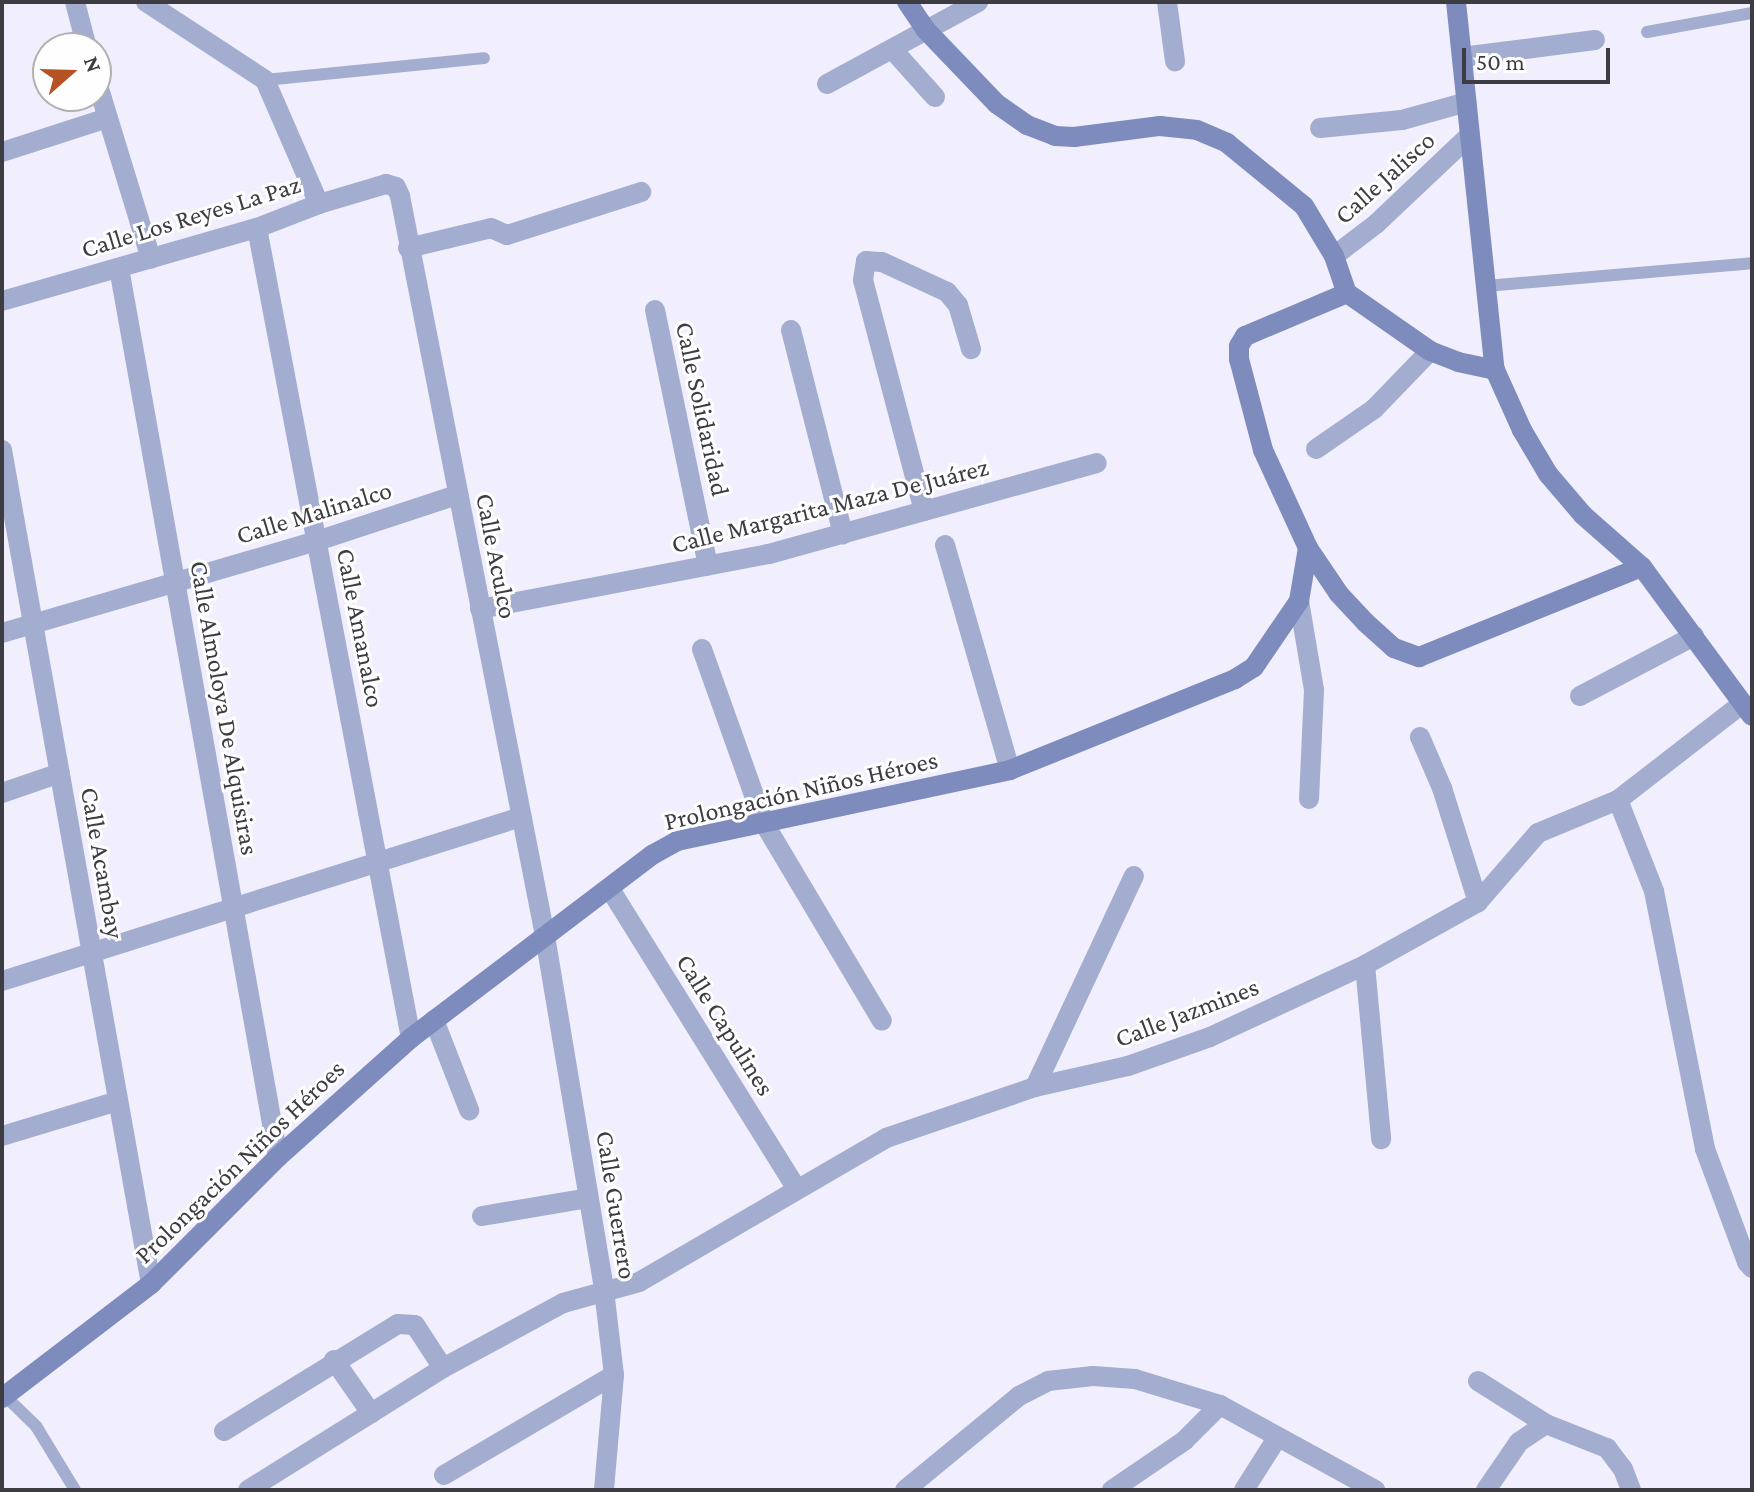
<!DOCTYPE html>
<html>
<head>
<meta charset="utf-8">
<style>
	body { margin:0 }
	#map { position:relative; width:1754px; height:1492px; overflow:hidden; background:#f1eefe; font-family:"Crimson Pro",serif }
	div>[style] { position:absolute }
	.lane>* { height:12px; margin:-6px; padding:0 6px; transform-origin:6px; border-radius:6px; background:#a3adcf }
	.street>* { height:20px; margin:-10px; padding:0 10px; transform-origin:10px; border-radius:10px; background:#a3adcf }
	.secondary>* { height:20px; margin:-10px; padding:0 10px; transform-origin:10px; border-radius:10px; background:#7e8cbd }
	span { translate:-50% -50%; white-space:nowrap; text-align:center; line-height:1.15; -webkit-text-stroke:6px #fefefe; paint-order:stroke }
	.street-label { font-size:26px; color:#3d3c42 }
	.frame { position:absolute; inset:0; border:4px solid #3d3c42; pointer-events:none }
	.north { position:absolute; left:32px; top:32px; width:80px; height:80px; box-sizing:border-box; background:#fefefe; border:2px solid #b1b0b3; border-radius:50%; rotate:70deg; font-size:22px; font-weight:700; line-height:32px; text-align:center; color:#3d3c42 }
	.north::after { content:''; display:block; margin:auto; width:28px; height:36px; background:#b65123; clip-path:polygon(50% 0,100% 100%,50% 72%,0 100%) }
	.scale { position:absolute; left:1462px; top:48px; width:148px; height:36px; box-sizing:border-box; border:4px solid #3d3c42; border-top:0; padding-left:10px; font-size:24px; line-height:28px; white-space:nowrap; color:#3d3c42; -webkit-text-stroke:6px #fefefe; paint-order:stroke }
</style>
</head>
<body>
<div id="map">
	<div class="lane">
		<div style="left:1647px;top:32px;width:107px;rotate:-10.3deg"></div>
		<div style="left:265px;top:80px;width:220px;rotate:-5.7deg"></div>
		<div style="left:1486px;top:286px;width:267px;rotate:-4.9deg"></div>
		<div style="left:5px;top:1396px;width:43px;rotate:44.1deg"></div>
		<div style="left:36px;top:1426px;width:75px;rotate:58.6deg"></div>
	</div>
	<div class="street">
		<div style="left:75px;top:2px;width:48px;rotate:75.4deg"></div>
		<div style="left:146px;top:2px;width:142px;rotate:33.2deg"></div>
		<div style="left:265px;top:80px;width:135px;rotate:66.5deg"></div>
		<div style="left:1167px;top:2px;width:60px;rotate:82.3deg"></div>
		<div style="left:893px;top:50px;width:63px;rotate:48.2deg"></div>
		<div style="left:1462px;top:57px;width:134px;rotate:-7.3deg"></div>
		<div style="left:96px;top:79px;width:188px;rotate:73deg"></div>
		<div style="left:827px;top:84px;width:172px;rotate:-28.5deg"></div>
		<div style="left:1320px;top:128px;width:82px;rotate:-5.6deg"></div>
		<div style="left:1402px;top:120px;width:67px;rotate:-15.5deg"></div>
		<div style="left:2px;top:152px;width:110px;rotate:-17.9deg"></div>
		<div style="left:257px;top:228px;width:825px;rotate:79.24deg"></div>
		<div style="left:408px;top:248px;width:85px;rotate:-13.5deg"></div>
		<div style="left:491px;top:228px;width:17px;rotate:24deg"></div>
		<div style="left:507px;top:235px;width:141px;rotate:-17.8deg"></div>
		<div style="left:1334px;top:256px;width:53px;rotate:-37.3deg"></div>
		<div style="left:1376px;top:224px;width:129px;rotate:-43.4deg"></div>
		<div style="left:119px;top:268px;width:903px;rotate:79.86deg"></div>
		<div style="left:2px;top:301px;width:265px;rotate:-16deg"></div>
		<div style="left:257px;top:228px;width:66px;rotate:-21.2deg"></div>
		<div style="left:319px;top:204px;width:70px;rotate:-16.6deg"></div>
		<div style="left:386px;top:184px;width:10px;rotate:17deg"></div>
		<div style="left:396px;top:187px;width:10px;rotate:66deg"></div>
		<div style="left:400px;top:196px;width:754px;rotate:78.91deg"></div>
		<div style="left:545px;top:936px;width:359px;rotate:80.5deg"></div>
		<div style="left:604px;top:1290px;width:86px;rotate:83.3deg"></div>
		<div style="left:614px;top:1375px;width:115px;rotate:95deg"></div>
		<div style="left:655px;top:310px;width:261px;rotate:78.3deg"></div>
		<div style="left:791px;top:330px;width:211px;rotate:75.7deg"></div>
		<div style="left:1316px;top:449px;width:70px;rotate:-34.6deg"></div>
		<div style="left:1374px;top:409px;width:81px;rotate:-46deg"></div>
		<div style="left:2px;top:450px;width:847px;rotate:79.87deg"></div>
		<div style="left:924px;top:511px;width:239px;rotate:-104.8deg"></div>
		<div style="left:863px;top:280px;width:19px;rotate:-81deg"></div>
		<div style="left:866px;top:261px;width:16px;rotate:4deg"></div>
		<div style="left:882px;top:262px;width:72px;rotate:24.8deg"></div>
		<div style="left:947px;top:292px;width:17px;rotate:50deg"></div>
		<div style="left:958px;top:305px;width:46px;rotate:73.5deg"></div>
		<div style="left:945px;top:545px;width:234px;rotate:73.9deg"></div>
		<div style="left:1299px;top:601px;width:90px;rotate:80.4deg"></div>
		<div style="left:1314px;top:690px;width:109px;rotate:92.6deg"></div>
		<div style="left:480px;top:609px;width:294px;rotate:-10.8deg"></div>
		<div style="left:769px;top:554px;width:340px;rotate:-15.5deg"></div>
		<div style="left:2px;top:633px;width:328px;rotate:-16.3deg"></div>
		<div style="left:317px;top:541px;width:147px;rotate:-18.2deg"></div>
		<div style="left:702px;top:649px;width:185px;rotate:70.4deg"></div>
		<div style="left:764px;top:823px;width:230px;rotate:59.2deg"></div>
		<div style="left:1580px;top:696px;width:129px;rotate:-27.8deg"></div>
		<div style="left:1420px;top:737px;width:56px;rotate:66.7deg"></div>
		<div style="left:1442px;top:788px;width:120px;rotate:72.5deg"></div>
		<div style="left:2px;top:793px;width:61px;rotate:-19deg"></div>
		<div style="left:1618px;top:800px;width:98px;rotate:68.4deg"></div>
		<div style="left:1654px;top:891px;width:263px;rotate:78.8deg"></div>
		<div style="left:1705px;top:1149px;width:121px;rotate:69.6deg"></div>
		<div style="left:1747px;top:1262px;width:8px;rotate:50deg"></div>
		<div style="left:610px;top:889px;width:352px;rotate:58.1deg"></div>
		<div style="left:1365px;top:965px;width:175px;rotate:84.7deg"></div>
		<div style="left:2px;top:981px;width:544px;rotate:-17.54deg"></div>
		<div style="left:434px;top:1020px;width:97px;rotate:68.7deg"></div>
		<div style="left:1035px;top:1087px;width:233px;rotate:-64.9deg"></div>
		<div style="left:2px;top:1136px;width:121px;rotate:-16.8deg"></div>
		<div style="left:482px;top:1216px;width:108px;rotate:-9.6deg"></div>
		<div style="left:334px;top:1360px;width:65px;rotate:55.1deg"></div>
		<div style="left:1478px;top:1381px;width:80px;rotate:32.3deg"></div>
		<div style="left:1546px;top:1424px;width:66px;rotate:21.5deg"></div>
		<div style="left:1607px;top:1448px;width:26px;rotate:53deg"></div>
		<div style="left:1623px;top:1469px;width:22px;rotate:69deg"></div>
		<div style="left:224px;top:1431px;width:204px;rotate:-31.6deg"></div>
		<div style="left:398px;top:1324px;width:17px;rotate:3deg"></div>
		<div style="left:415px;top:1325px;width:51px;rotate:56.9deg"></div>
		<div style="left:444px;top:1475px;width:197px;rotate:-30.5deg"></div>
		<div style="left:248px;top:1490px;width:230px;rotate:-32deg"></div>
		<div style="left:443px;top:1368px;width:136px;rotate:-28.4deg"></div>
		<div style="left:563px;top:1303px;width:79px;rotate:-15.4deg"></div>
		<div style="left:639px;top:1282px;width:286px;rotate:-30.2deg"></div>
		<div style="left:886px;top:1138px;width:157px;rotate:-18.9deg"></div>
		<div style="left:1035px;top:1087px;width:95px;rotate:-12.7deg"></div>
		<div style="left:1128px;top:1066px;width:87px;rotate:-19.5deg"></div>
		<div style="left:1210px;top:1037px;width:171px;rotate:-24.9deg"></div>
		<div style="left:1365px;top:965px;width:129px;rotate:-29.1deg"></div>
		<div style="left:1478px;top:902px;width:91px;rotate:-49deg"></div>
		<div style="left:1538px;top:833px;width:87px;rotate:-22.4deg"></div>
		<div style="left:1618px;top:800px;width:158px;rotate:-37.8deg"></div>
		<div style="left:905px;top:1490px;width:148px;rotate:-39.5deg"></div>
		<div style="left:1019px;top:1396px;width:33px;rotate:-27deg"></div>
		<div style="left:1048px;top:1381px;width:45px;rotate:-6.3deg"></div>
		<div style="left:1093px;top:1376px;width:42px;rotate:4.1deg"></div>
		<div style="left:1135px;top:1379px;width:89px;rotate:17deg"></div>
		<div style="left:1220px;top:1405px;width:177px;rotate:28.7deg"></div>
		<div style="left:1112px;top:1490px;width:87px;rotate:-34.2deg"></div>
		<div style="left:1184px;top:1441px;width:51px;rotate:-45deg"></div>
		<div style="left:1244px;top:1490px;width:62px;rotate:-57.6deg"></div>
		<div style="left:1486px;top:1490px;width:58px;rotate:-55.5deg"></div>
		<div style="left:1519px;top:1442px;width:32px;rotate:-34deg"></div>
	</div>
	<div class="secondary">
		<div style="left:907px;top:2px;width:32px;rotate:56deg"></div>
		<div style="left:925px;top:29px;width:104px;rotate:46.2deg"></div>
		<div style="left:997px;top:104px;width:37px;rotate:35deg"></div>
		<div style="left:1027px;top:125px;width:30px;rotate:21deg"></div>
		<div style="left:1055px;top:136px;width:19px;rotate:3deg"></div>
		<div style="left:1074px;top:137px;width:87px;rotate:-7.3deg"></div>
		<div style="left:1160px;top:126px;width:37px;rotate:6deg"></div>
		<div style="left:1197px;top:130px;width:33px;rotate:23deg"></div>
		<div style="left:1227px;top:143px;width:99px;rotate:39.3deg"></div>
		<div style="left:1304px;top:206px;width:58px;rotate:59deg"></div>
		<div style="left:1334px;top:256px;width:39px;rotate:71deg"></div>
		<div style="left:1347px;top:293px;width:101px;rotate:34.9deg"></div>
		<div style="left:1430px;top:351px;width:30px;rotate:21deg"></div>
		<div style="left:1458px;top:362px;width:38px;rotate:12deg"></div>
		<div style="left:1456px;top:2px;width:370px;rotate:84deg"></div>
		<div style="left:1495px;top:370px;width:66px;rotate:65.8deg"></div>
		<div style="left:1522px;top:430px;width:51px;rotate:59.4deg"></div>
		<div style="left:1548px;top:474px;width:54px;rotate:49.5deg"></div>
		<div style="left:1583px;top:515px;width:79px;rotate:41.4deg"></div>
		<div style="left:1642px;top:567px;width:185px;rotate:53.6deg"></div>
		<div style="left:1347px;top:293px;width:111px;rotate:157.1deg"></div>
		<div style="left:1245px;top:336px;width:12px;rotate:121deg"></div>
		<div style="left:1239px;top:346px;width:13px;rotate:90deg"></div>
		<div style="left:1239px;top:359px;width:94px;rotate:75.2deg"></div>
		<div style="left:1263px;top:450px;width:108px;rotate:65.3deg"></div>
		<div style="left:1308px;top:548px;width:55px;rotate:56deg"></div>
		<div style="left:1339px;top:594px;width:38px;rotate:47deg"></div>
		<div style="left:1365px;top:622px;width:39px;rotate:42deg"></div>
		<div style="left:1394px;top:648px;width:27px;rotate:20deg"></div>
		<div style="left:1419px;top:657px;width:240px;rotate:-22deg"></div>
		<div style="left:2px;top:1398px;width:188px;rotate:-37.4deg"></div>
		<div style="left:151px;top:1284px;width:180px;rotate:-45deg"></div>
		<div style="left:278px;top:1157px;width:178px;rotate:-41.8deg"></div>
		<div style="left:411px;top:1038px;width:303px;rotate:-37.2deg"></div>
		<div style="left:652px;top:855px;width:29px;rotate:-29deg"></div>
		<div style="left:677px;top:841px;width:340px;rotate:-12deg"></div>
		<div style="left:1010px;top:770px;width:243px;rotate:-22deg"></div>
		<div style="left:1235px;top:679px;width:22px;rotate:-32deg"></div>
		<div style="left:1254px;top:667px;width:80px;rotate:-55.7deg"></div>
		<div style="left:1299px;top:601px;width:54px;rotate:-80.4deg"></div>
	</div>
	<div class="street-label">
		<span style="left:1385px;top:178px;rotate:-42deg">Calle Jalisco</span>
		<span style="left:191px;top:217px;rotate:-17deg">Calle Los Reyes La Paz</span>
		<span style="left:702px;top:409px;rotate:78deg">Calle Solidaridad</span>
		<span style="left:830px;top:506px;rotate:-14deg">Calle Margarita Maza De Juárez</span>
		<span style="left:314px;top:513px;rotate:-17deg">Calle Malinalco</span>
		<span style="left:496px;top:556px;rotate:79deg">Calle Aculco</span>
		<span style="left:360px;top:628px;rotate:79deg">Calle Amanalco</span>
		<span style="left:224px;top:708px;rotate:80deg">Calle Almoloya De Alquisiras</span>
		<span style="left:801px;top:791px;rotate:-13deg">Prolongación Niños Héroes</span>
		<span style="left:102px;top:863px;rotate:80deg">Calle Acambay</span>
		<span style="left:1187px;top:1013px;rotate:-21deg">Calle Jazmines</span>
		<span style="left:725px;top:1025px;rotate:58deg">Calle Capulines</span>
		<span style="left:240px;top:1162px;rotate:-44deg">Prolongación Niños Héroes</span>
		<span style="left:616px;top:1205px;rotate:81deg">Calle Guerrero</span>
	</div>
	<div class="frame"></div>
	<div class="north">N</div>
	<div class="scale">50 m</div>
</div>
</body>
</html>
